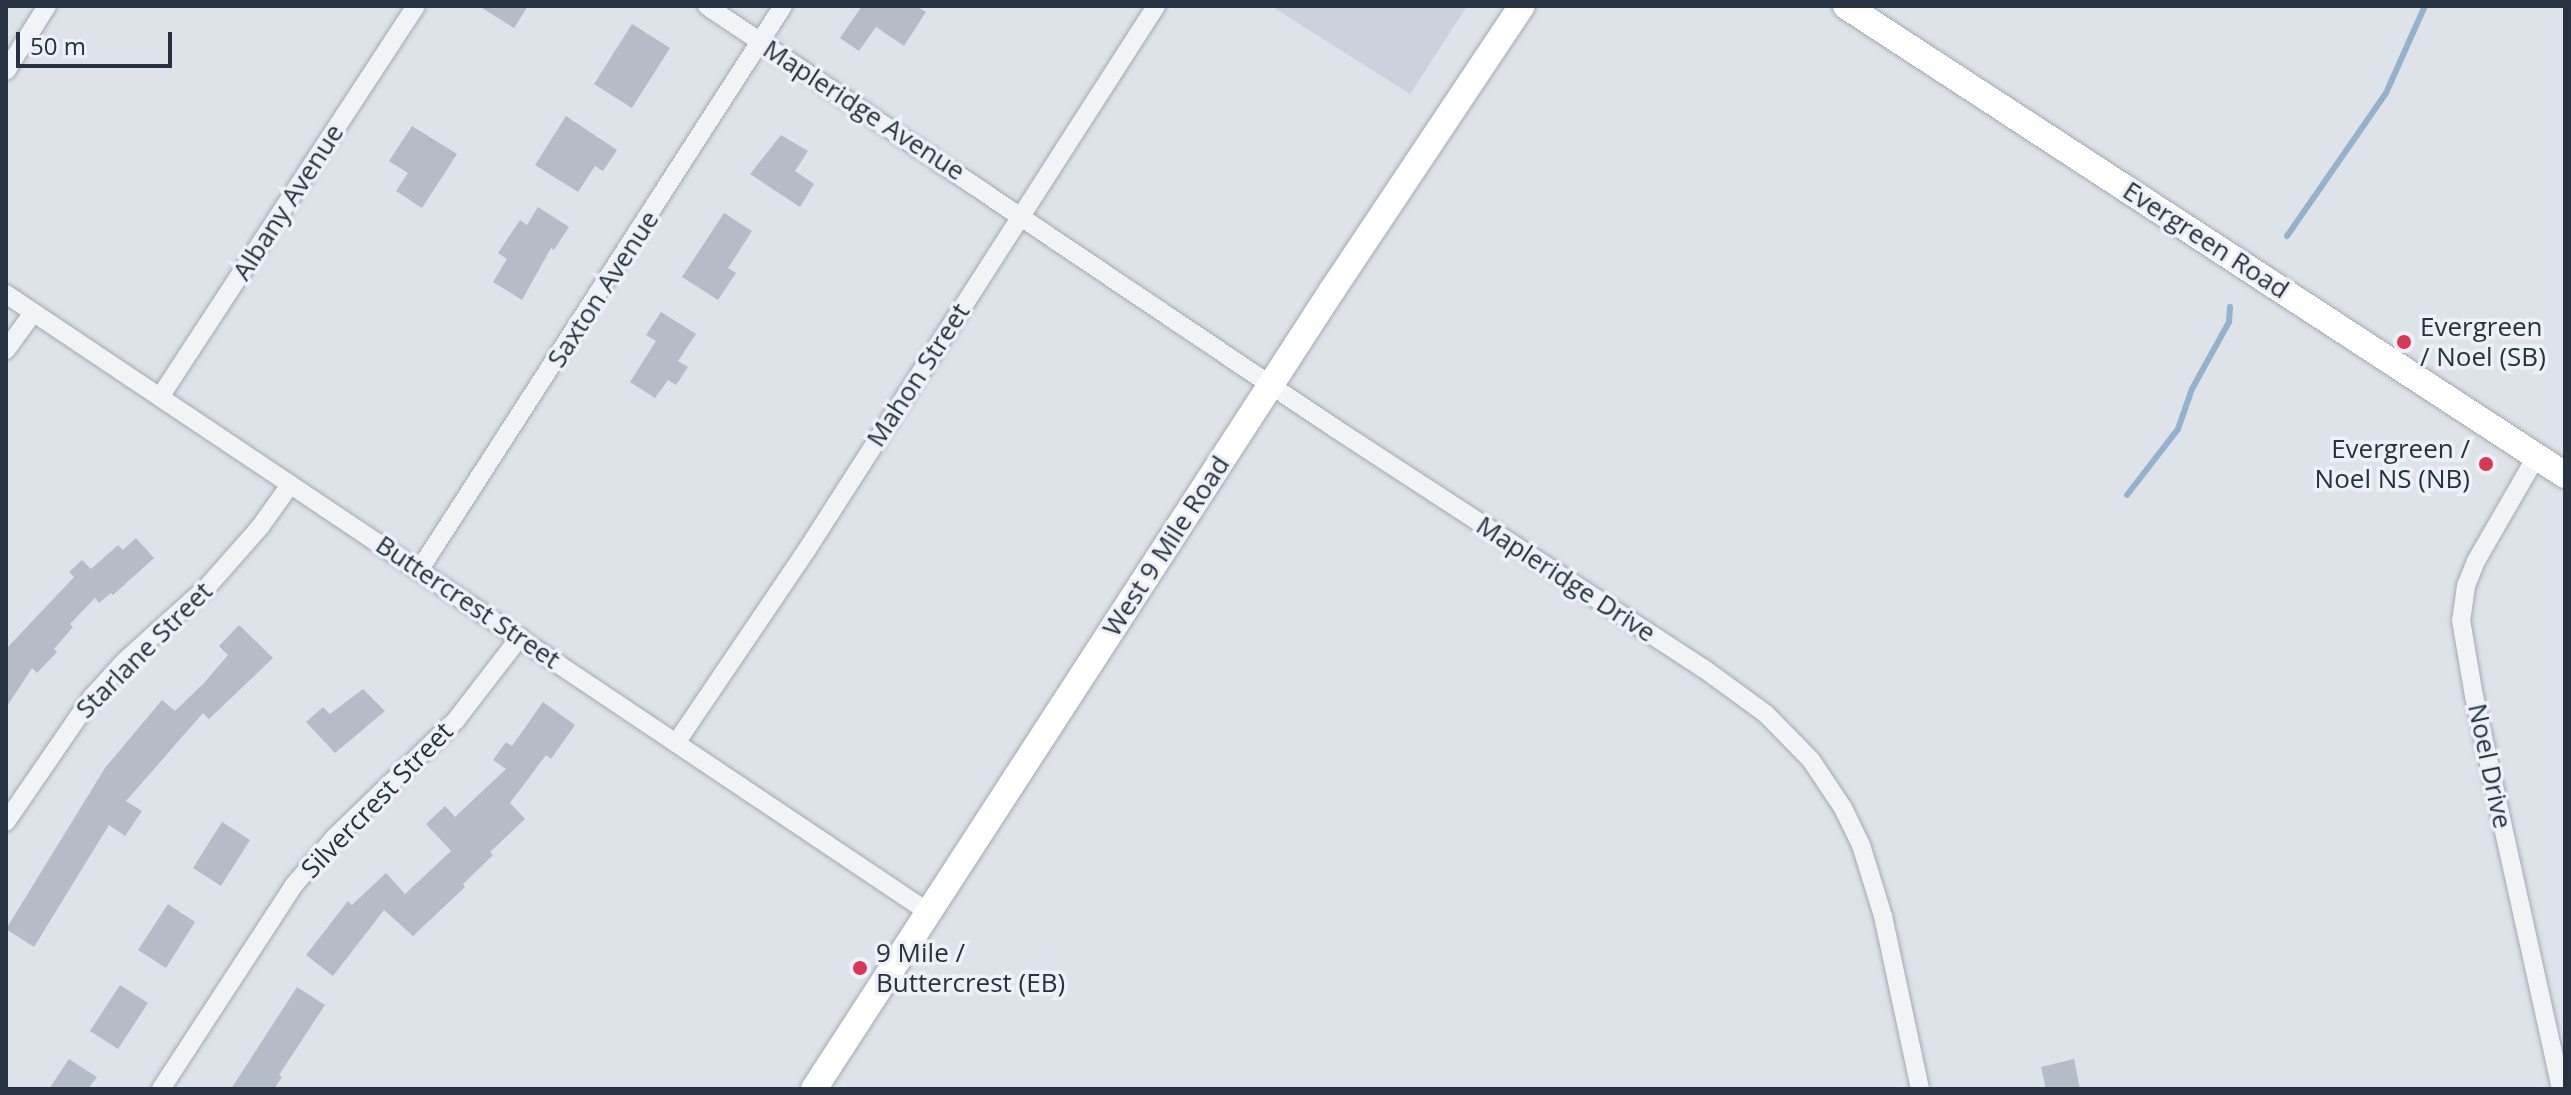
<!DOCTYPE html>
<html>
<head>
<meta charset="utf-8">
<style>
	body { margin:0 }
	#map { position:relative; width:2571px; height:1095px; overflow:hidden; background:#dee3e9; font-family:"Open Sans",sans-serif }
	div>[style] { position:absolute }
	.built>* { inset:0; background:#ccd2dc }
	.stream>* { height:6px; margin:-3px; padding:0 3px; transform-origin:3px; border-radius:3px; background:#95b2cd }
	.building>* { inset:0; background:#b5bcc7 }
	.roads { filter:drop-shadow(0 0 2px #a3aab4) drop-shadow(0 0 2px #a3aab4) }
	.minor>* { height:18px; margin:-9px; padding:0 9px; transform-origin:9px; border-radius:9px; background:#f1f4f7 }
	.secondary>* { height:26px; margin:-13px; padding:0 13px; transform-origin:13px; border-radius:13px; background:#fff }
	.dots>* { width:22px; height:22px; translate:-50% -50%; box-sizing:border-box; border:4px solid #eef2f7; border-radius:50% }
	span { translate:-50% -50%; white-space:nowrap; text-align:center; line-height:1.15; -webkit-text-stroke:7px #eef2f7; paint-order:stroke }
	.street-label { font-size:26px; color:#263142 }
	.poi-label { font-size:26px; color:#263142 }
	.left { translate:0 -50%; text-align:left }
	.right { translate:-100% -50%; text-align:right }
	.frame { position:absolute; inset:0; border:8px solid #263142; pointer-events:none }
	.scale { position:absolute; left:16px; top:32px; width:156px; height:36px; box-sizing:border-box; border:4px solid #263142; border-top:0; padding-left:10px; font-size:24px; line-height:28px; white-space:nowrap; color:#263142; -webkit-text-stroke:6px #eef2f7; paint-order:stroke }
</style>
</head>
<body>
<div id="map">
	<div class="built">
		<div style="clip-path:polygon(1271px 6px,1467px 6px,1410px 94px)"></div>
	</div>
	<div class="stream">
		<div style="left:2287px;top:236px;width:174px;rotate:-55.3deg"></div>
		<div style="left:2386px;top:93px;width:95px;rotate:-65.9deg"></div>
		<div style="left:2127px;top:495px;width:83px;rotate:-52.3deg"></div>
		<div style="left:2178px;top:429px;width:42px;rotate:-70.7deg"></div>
		<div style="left:2192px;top:389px;width:77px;rotate:-61.1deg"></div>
		<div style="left:2229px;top:322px;width:15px;rotate:-86deg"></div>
	</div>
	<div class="building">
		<div style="clip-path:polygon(479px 6px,528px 6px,514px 28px)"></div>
		<div style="clip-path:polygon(862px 6px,916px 6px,926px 12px,904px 46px,876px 27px,859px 51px,840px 38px)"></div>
		<div style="clip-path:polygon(632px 24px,670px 48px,632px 108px,594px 84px)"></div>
		<div style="clip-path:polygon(566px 116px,617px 150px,603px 171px,595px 166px,578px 192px,535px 165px)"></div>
		<div style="clip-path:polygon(412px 126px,457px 154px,422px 208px,396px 191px,408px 173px,389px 161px)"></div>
		<div style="clip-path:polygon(781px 135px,808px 151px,795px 171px,814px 184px,800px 207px,750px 174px)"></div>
		<div style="clip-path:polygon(538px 207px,569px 227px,554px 250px,551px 248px,522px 300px,493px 282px,507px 259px,498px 253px,520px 220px,527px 225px)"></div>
		<div style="clip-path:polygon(724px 213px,752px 231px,728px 268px,736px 273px,718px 300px,682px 277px)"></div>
		<div style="clip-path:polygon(661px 312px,696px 334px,678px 361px,688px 367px,676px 385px,668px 380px,655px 398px,630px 382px,656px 341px,646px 335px)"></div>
		<div style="clip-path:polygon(136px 538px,154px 558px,113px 595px,111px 593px,99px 603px,95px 598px,70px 624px,73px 627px,54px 649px,57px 652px,37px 673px,32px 668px,6px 708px,6px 649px,74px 577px,69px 572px,82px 560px,91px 569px,118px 545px,123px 550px)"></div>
		<div style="clip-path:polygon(239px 625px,273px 658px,209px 719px,203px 713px,126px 801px,142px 811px,125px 836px,109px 825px,34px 947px,6px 929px,105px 768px,162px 700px,175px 711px,204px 683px,228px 655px,219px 646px)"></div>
		<div style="clip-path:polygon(363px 689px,385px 711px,335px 753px,306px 722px,323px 707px,330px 714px)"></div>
		<div style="clip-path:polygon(543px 702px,575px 725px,551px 759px,546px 755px,510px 803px,525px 819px,490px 852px,493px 855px,463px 884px,465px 887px,413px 936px,384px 910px,333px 976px,306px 955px,348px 901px,352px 905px,386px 873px,405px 894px,451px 851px,426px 824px,445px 806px,455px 817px,506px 769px,493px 760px,506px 742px,512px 746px)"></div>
		<div style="clip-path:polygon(222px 822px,250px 840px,221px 886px,193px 868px)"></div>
		<div style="clip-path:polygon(168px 904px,195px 922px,166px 968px,138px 950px)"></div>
		<div style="clip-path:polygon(120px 985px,148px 1003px,118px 1049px,90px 1031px)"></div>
		<div style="clip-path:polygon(297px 987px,325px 1005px,279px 1075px,282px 1077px,274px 1089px,231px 1089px)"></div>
		<div style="clip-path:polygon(69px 1059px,97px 1077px,88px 1089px,49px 1089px)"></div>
		<div style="clip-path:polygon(2074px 1059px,2080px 1089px,2046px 1089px,2041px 1067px)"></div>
	</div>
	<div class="roads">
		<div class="minor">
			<div style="left:707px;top:6px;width:758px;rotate:33.92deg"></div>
			<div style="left:1336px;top:429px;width:438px;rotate:33.1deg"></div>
			<div style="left:1703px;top:668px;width:78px;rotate:36.1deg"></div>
			<div style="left:1766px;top:714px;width:64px;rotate:45.6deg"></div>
			<div style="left:1811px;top:760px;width:58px;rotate:56.3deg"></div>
			<div style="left:1843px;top:808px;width:41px;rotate:64.1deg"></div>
			<div style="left:1861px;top:845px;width:74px;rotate:72.8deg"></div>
			<div style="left:1883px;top:916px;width:177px;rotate:77.9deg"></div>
			<div style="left:6px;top:71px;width:77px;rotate:-57.8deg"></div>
			<div style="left:6px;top:294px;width:1110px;rotate:33.83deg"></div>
			<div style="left:6px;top:350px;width:46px;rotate:-53.9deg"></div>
			<div style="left:160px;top:397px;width:467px;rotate:-56.8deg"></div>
			<div style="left:2536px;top:457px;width:120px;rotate:120deg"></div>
			<div style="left:2476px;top:561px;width:27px;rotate:112deg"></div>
			<div style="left:2466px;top:586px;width:34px;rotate:98deg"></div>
			<div style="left:2461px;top:620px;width:77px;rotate:80.3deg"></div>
			<div style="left:2474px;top:696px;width:403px;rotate:77.5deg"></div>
			<div style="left:420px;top:569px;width:670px;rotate:-57.19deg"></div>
			<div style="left:676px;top:743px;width:232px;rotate:-55.9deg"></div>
			<div style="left:806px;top:551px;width:648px;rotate:-57.29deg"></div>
			<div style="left:6px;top:822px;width:152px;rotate:-55.5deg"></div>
			<div style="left:92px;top:697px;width:49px;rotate:-47.5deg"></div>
			<div style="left:125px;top:661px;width:112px;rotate:-42.1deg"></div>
			<div style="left:208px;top:586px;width:79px;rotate:-48.6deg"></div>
			<div style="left:260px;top:527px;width:52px;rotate:-54.5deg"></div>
			<div style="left:161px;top:1089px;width:244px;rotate:-56.9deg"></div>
			<div style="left:294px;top:885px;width:63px;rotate:-49.5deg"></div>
			<div style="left:335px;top:837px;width:168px;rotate:-44deg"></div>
			<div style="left:456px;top:720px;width:105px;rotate:-52.4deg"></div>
		</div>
		<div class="secondary">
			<div style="left:1846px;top:6px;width:858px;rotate:33.12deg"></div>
			<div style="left:814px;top:1089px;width:954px;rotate:-57.03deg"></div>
			<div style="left:1333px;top:289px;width:340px;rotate:-56.3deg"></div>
		</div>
	</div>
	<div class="dots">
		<div style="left:2404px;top:342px;background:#dc3655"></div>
		<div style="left:2486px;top:464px;background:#dc3655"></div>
		<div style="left:860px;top:968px;background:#dc3655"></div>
	</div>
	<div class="street-label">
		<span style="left:864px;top:110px;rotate:33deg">Mapleridge Avenue</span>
		<span style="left:288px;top:202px;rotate:-57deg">Albany Avenue</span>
		<span style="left:2206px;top:240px;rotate:33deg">Evergreen Road</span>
		<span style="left:603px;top:289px;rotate:-57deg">Saxton Avenue</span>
		<span style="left:918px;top:375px;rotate:-57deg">Mahon Street</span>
		<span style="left:1166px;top:546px;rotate:-57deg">West 9 Mile Road</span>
		<span style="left:1566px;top:579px;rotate:33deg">Mapleridge Drive</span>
		<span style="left:468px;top:602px;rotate:34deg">Buttercrest Street</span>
		<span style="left:144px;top:650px;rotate:-45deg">Starlane Street</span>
		<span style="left:2490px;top:766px;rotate:78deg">Noel Drive</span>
		<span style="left:377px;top:800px;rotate:-46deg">Silvercrest Street</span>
	</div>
	<div class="poi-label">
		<span class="left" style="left:2420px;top:342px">Evergreen<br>/ Noel (SB)</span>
		<span class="right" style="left:2470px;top:464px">Evergreen /<br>Noel NS (NB)</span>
		<span class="left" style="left:876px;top:968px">9 Mile /<br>Buttercrest (EB)</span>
	</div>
	<div class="frame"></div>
	<div class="scale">50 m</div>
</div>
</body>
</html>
